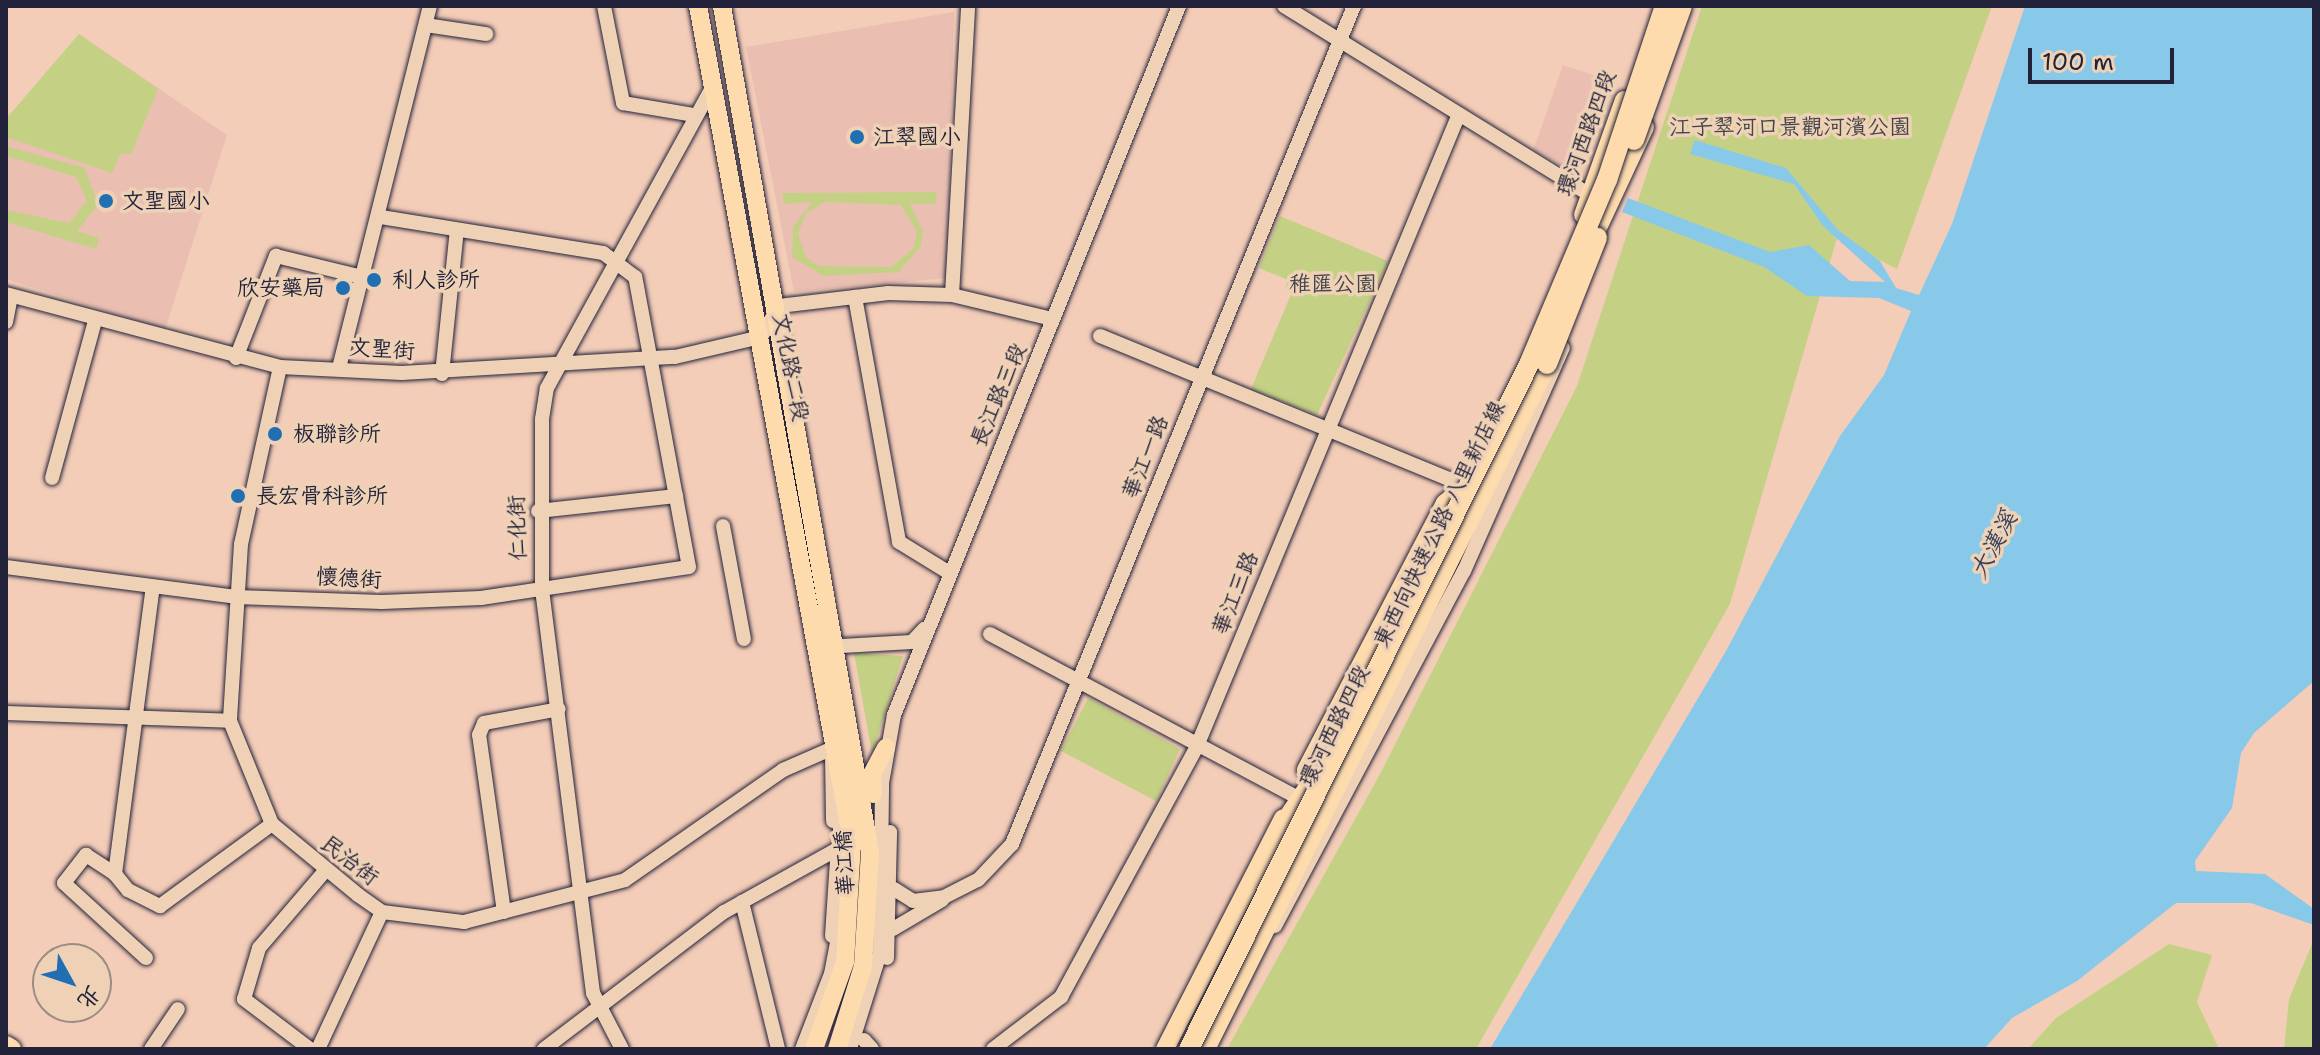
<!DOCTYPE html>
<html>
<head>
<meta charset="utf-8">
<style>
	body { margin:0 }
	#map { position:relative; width:2320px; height:1055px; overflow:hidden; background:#f4cdb8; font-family:"Shantell Sans","LXGW WenKai TC",sans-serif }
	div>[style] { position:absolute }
	.built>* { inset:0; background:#eabfb2 }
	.green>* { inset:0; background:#c4d185 }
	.water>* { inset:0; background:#88c9e9 }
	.roads { filter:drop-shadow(0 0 2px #22223b) drop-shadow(0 0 2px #22223b) }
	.minor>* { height:14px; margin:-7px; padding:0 7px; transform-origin:7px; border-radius:7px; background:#efd2b6 }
	.major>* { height:18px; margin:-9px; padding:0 9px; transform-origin:9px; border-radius:9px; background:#fedbac }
	.highway>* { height:20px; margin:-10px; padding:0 10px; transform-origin:10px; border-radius:10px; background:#fedbac }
	.bridges { filter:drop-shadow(0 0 2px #22223b) drop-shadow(0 0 2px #22223b) }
	.highway-bridge>* { height:20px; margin:-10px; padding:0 10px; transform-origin:10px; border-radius:10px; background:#fedbac }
	.dots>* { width:22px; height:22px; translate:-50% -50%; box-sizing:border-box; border:4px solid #efd2b6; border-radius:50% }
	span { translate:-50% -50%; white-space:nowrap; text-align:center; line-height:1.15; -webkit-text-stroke:7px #efd2b6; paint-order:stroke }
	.park-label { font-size:22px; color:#42454a }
	.street-label { font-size:22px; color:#22223b }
	.poi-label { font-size:22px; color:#22223b }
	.left { translate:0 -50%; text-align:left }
	.right { translate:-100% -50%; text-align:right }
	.water-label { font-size:24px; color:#36435e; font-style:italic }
	.frame { position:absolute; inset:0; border:8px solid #22223b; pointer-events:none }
	.north { position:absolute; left:32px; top:943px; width:80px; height:80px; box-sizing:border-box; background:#efd2b6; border:2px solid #9d8c85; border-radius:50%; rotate:130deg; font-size:22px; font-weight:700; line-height:32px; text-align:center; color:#22223b }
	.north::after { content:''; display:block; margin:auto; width:28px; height:36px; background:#1f6fb2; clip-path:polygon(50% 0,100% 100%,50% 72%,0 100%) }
	.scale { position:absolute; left:2028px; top:48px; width:146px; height:36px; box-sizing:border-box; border:4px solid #22223b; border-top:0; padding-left:10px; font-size:24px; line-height:28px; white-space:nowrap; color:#22223b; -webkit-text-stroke:6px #efd2b6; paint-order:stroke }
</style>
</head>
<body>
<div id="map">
	<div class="built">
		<div style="clip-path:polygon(954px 12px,947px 278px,794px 292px,746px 47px)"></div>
		<div style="clip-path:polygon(79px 34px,227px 135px,165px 330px,6px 279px,6px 119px)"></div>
		<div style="clip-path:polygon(1563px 65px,1609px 80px,1610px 95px,1577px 174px,1533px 151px)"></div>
	</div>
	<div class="green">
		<div style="clip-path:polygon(1702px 6px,1992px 6px,1897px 269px,1837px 238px,1730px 604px,1476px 1049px,1227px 1049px,1379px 776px,1577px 386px)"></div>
		<div style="clip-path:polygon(79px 34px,158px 89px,131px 155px,121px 153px,112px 173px,6px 137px,6px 119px)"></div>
		<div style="clip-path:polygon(6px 146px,85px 168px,98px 204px,77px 231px,99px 238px,96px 249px,6px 222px,6px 210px,69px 223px,87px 201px,76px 177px,6px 156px)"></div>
		<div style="clip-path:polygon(evenodd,937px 192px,936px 204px,910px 204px,923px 231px,921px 246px,899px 272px,824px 276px,792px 257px,793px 227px,812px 202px,784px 204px,782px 193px,937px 192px,825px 202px,901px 205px,917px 232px,913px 249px,891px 267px,819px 266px,806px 257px,798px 234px,806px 213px,825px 202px)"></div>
		<div style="clip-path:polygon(1280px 216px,1388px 261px,1317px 415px,1251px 389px,1292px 292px,1285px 289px,1288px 280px,1259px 268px)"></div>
		<div style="clip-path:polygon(854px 653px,903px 656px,872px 754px)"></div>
		<div style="clip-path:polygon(1088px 698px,1180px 749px,1156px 801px,1061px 751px)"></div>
		<div style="clip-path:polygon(2314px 939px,2314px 1049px,2284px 1049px,2289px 999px)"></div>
		<div style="clip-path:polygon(2169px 944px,2212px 955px,2197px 1002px,2219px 1049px,2028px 1049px,2056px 1018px)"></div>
	</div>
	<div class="water">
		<div style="clip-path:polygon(2025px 6px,2314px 6px,2314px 681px,2254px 733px,2241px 753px,2232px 808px,2195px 861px,2196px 871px,2265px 874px,2314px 909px,2314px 925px,2251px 903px,2176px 903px,2077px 981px,2012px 1018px,1984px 1049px,1490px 1049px,1726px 651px,1840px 436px,1884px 375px,1911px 311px,1879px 298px,1807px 296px,1764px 267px,1622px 212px,1628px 198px,1770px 252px,1809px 245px,1850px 281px,1885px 282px,1823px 226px,1794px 184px,1690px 154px,1695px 140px,1786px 168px,1838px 230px,1880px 261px,1896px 288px,1919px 295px,1952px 224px)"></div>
	</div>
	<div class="roads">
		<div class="minor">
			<div style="left:604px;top:6px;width:99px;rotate:78.9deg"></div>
			<div style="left:623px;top:103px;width:71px;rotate:9.7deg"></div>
			<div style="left:1284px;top:6px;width:368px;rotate:31.7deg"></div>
			<div style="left:426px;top:25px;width:61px;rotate:8.5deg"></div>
			<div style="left:6px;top:294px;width:284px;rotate:14.9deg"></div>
			<div style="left:280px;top:367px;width:122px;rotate:2.8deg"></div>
			<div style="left:402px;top:373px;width:273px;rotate:-3.4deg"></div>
			<div style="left:675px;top:357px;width:88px;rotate:-13.1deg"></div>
			<div style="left:761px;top:337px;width:36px;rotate:-60deg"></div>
			<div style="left:779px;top:306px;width:110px;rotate:-6.8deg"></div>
			<div style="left:888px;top:293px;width:64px;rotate:1.8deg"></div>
			<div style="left:952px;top:295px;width:103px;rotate:13.5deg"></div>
			<div style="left:952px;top:295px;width:289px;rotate:-86.8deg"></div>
			<div style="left:855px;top:297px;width:249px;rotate:79.8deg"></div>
			<div style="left:899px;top:542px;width:57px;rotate:31.5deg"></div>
			<div style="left:6px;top:322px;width:26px;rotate:-79deg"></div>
			<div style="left:1100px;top:336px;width:393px;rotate:22.3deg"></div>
			<div style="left:236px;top:358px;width:110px;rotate:-68.6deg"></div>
			<div style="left:276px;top:256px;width:89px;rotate:13.7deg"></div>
			<div style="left:280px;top:367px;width:181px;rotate:102.4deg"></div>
			<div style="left:241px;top:544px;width:177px;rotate:93.6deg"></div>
			<div style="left:230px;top:721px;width:111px;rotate:67.8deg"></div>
			<div style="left:272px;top:824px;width:112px;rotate:39.5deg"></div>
			<div style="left:358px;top:895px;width:29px;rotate:35deg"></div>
			<div style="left:382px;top:912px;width:83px;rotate:7deg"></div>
			<div style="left:464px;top:922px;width:166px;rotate:-14.6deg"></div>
			<div style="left:625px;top:880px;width:193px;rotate:-34.8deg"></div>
			<div style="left:783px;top:770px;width:55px;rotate:-23.7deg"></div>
			<div style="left:833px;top:748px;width:11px;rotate:85deg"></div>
			<div style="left:339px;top:368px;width:373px;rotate:-75.9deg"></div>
			<div style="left:442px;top:374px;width:145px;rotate:-84.1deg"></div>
			<div style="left:52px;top:478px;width:163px;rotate:-74.7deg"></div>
			<div style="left:538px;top:511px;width:139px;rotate:-6.2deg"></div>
			<div style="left:723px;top:526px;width:115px;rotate:79.5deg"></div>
			<div style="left:6px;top:567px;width:232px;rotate:7.4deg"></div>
			<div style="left:236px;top:597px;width:146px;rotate:2deg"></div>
			<div style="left:382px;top:602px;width:99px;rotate:-2.3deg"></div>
			<div style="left:481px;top:598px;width:210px;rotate:-8.5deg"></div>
			<div style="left:689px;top:567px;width:295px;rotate:-100.5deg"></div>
			<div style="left:635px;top:277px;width:40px;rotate:-143deg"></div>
			<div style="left:603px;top:253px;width:225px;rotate:-170.8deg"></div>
			<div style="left:990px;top:634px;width:343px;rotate:28deg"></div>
			<div style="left:824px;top:647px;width:88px;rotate:-3.3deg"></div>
			<div style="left:912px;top:642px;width:18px;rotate:-47deg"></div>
			<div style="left:6px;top:713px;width:224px;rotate:2deg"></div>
			<div style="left:832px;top:754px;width:67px;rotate:89.1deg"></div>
			<div style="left:839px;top:811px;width:59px;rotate:87.1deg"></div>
			<div style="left:115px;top:874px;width:21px;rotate:51deg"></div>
			<div style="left:128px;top:890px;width:36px;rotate:27deg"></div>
			<div style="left:160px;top:906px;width:139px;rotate:-36.2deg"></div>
			<div style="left:894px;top:889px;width:22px;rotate:32deg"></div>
			<div style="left:913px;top:901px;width:31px;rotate:-7deg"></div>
			<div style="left:944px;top:897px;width:38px;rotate:-27deg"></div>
			<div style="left:978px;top:880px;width:50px;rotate:-46.6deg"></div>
			<div style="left:1012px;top:844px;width:905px;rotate:-67.8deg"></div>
			<div style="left:742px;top:902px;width:151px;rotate:76.2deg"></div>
			<div style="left:504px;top:912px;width:179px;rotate:-98deg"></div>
			<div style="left:479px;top:735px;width:13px;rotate:-67deg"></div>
			<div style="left:484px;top:723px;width:76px;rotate:-10.6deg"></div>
			<div style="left:1275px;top:926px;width:402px;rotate:-62deg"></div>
			<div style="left:1464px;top:571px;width:244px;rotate:-66.1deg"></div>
			<div style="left:893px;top:929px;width:57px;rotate:-30.6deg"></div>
			<div style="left:832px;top:936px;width:75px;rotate:-86.2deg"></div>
			<div style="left:146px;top:958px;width:111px;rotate:-137.6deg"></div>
			<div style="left:64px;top:883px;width:36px;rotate:-52deg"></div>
			<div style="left:86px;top:855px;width:35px;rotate:33deg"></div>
			<div style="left:115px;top:874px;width:290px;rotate:-82.5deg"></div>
			<div style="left:887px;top:958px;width:126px;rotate:-88.6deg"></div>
			<div style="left:864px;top:1040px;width:12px;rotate:48deg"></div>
			<div style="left:151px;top:1049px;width:48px;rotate:-56deg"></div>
			<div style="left:310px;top:1049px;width:83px;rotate:-142.9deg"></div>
			<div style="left:244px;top:999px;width:53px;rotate:-73.6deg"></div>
			<div style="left:259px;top:948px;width:101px;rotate:-49.4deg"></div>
			<div style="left:318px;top:1049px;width:151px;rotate:-65deg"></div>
			<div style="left:544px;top:1049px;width:226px;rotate:-37.3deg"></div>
			<div style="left:724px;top:912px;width:128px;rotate:-29deg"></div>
			<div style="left:622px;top:1049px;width:63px;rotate:-117.4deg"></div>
			<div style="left:593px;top:993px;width:406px;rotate:-97.2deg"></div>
			<div style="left:542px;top:590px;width:171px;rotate:-90deg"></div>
			<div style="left:542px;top:419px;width:31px;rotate:-81deg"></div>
			<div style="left:547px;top:388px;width:345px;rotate:-61.2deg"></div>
			<div style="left:802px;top:1049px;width:80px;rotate:-68.9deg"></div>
			<div style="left:831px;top:974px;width:48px;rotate:-79.2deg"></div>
			<div style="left:850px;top:1049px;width:101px;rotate:-72.6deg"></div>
			<div style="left:880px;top:953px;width:170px;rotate:-89.3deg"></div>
			<div style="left:882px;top:783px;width:69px;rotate:-80deg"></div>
			<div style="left:894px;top:715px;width:764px;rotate:-68.1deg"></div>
			<div style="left:993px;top:1049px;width:86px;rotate:-37.4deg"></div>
			<div style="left:1061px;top:997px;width:285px;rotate:-61.5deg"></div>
			<div style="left:1197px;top:746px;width:684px;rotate:-67.48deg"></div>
		</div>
		<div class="major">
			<div style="left:698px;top:6px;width:850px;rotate:79.56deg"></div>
			<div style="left:852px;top:842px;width:120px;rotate:93.3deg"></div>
			<div style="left:845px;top:962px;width:92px;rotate:109.6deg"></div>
			<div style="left:722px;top:6px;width:859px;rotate:80.08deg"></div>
			<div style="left:870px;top:852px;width:114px;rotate:93.5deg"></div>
			<div style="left:863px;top:966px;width:87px;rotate:107.4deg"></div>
			<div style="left:1583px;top:215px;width:122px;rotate:-70.4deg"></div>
			<div style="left:1590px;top:245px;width:130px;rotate:-65deg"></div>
			<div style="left:1306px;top:770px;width:301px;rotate:-62.5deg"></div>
			<div style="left:1445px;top:503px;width:21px;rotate:-39deg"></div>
			<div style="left:873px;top:794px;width:20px;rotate:-93deg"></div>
			<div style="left:872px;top:774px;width:30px;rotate:-62deg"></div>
			<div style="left:1280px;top:828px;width:97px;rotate:-56deg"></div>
			<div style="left:1165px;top:1049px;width:259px;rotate:-62.9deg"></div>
		</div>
		<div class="highway">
			<div style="left:6px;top:1046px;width:6px;rotate:31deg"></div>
			<div style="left:1205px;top:1049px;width:766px;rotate:-63.47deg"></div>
		</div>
	</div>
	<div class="bridges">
		<div class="highway-bridge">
			<div style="left:1634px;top:140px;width:142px;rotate:-70.3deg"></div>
			<div style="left:1547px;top:364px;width:136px;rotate:-68.4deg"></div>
			<div style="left:1189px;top:1049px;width:767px;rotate:-63.6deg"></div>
			<div style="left:1530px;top:362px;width:198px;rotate:-67.1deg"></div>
			<div style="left:1607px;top:180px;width:183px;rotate:-71.6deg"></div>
		</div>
	</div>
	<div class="dots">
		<div style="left:857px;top:137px;background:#1f6fb2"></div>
		<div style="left:106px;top:201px;background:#1f6fb2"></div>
		<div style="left:374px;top:280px;background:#1f6fb2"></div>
		<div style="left:343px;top:288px;background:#1f6fb2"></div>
		<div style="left:275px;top:434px;background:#1f6fb2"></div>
		<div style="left:238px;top:496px;background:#1f6fb2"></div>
	</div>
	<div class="park-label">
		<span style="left:1790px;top:127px">江子翠河口景觀河濱公園</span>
		<span style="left:1333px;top:284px">稚匯公園</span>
	</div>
	<div class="street-label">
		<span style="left:1586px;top:133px;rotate:-70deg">環河西路四段</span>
		<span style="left:382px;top:349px;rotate:4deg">文聖街</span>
		<span style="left:791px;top:367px;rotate:79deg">文化路二段</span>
		<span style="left:998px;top:395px;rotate:-67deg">長江路三段</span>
		<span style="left:1145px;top:457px;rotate:-68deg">華江一路</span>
		<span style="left:1439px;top:524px;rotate:-64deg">東西向快速公路 八里新店線</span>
		<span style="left:517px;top:528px;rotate:-92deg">仁化街</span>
		<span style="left:349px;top:578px;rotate:3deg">懷德街</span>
		<span style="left:1235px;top:593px;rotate:-68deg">華江三路</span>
		<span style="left:1334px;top:726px;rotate:-64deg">環河西路四段</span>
		<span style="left:350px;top:860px;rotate:38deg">民治街</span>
		<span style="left:844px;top:863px;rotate:-93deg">華江橋</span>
	</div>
	<div class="poi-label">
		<span class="left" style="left:873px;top:137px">江翠國小</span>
		<span class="left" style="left:122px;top:201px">文聖國小</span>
		<span class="left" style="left:392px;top:280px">利人診所</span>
		<span class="right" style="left:325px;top:288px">欣安藥局</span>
		<span class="left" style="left:293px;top:434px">板聯診所</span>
		<span class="left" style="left:256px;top:496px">長宏骨科診所</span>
	</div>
	<div class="water-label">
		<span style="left:1994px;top:545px;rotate:-62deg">大漢溪</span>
	</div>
	<div class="frame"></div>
	<div class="north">北</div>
	<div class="scale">100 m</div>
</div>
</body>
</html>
